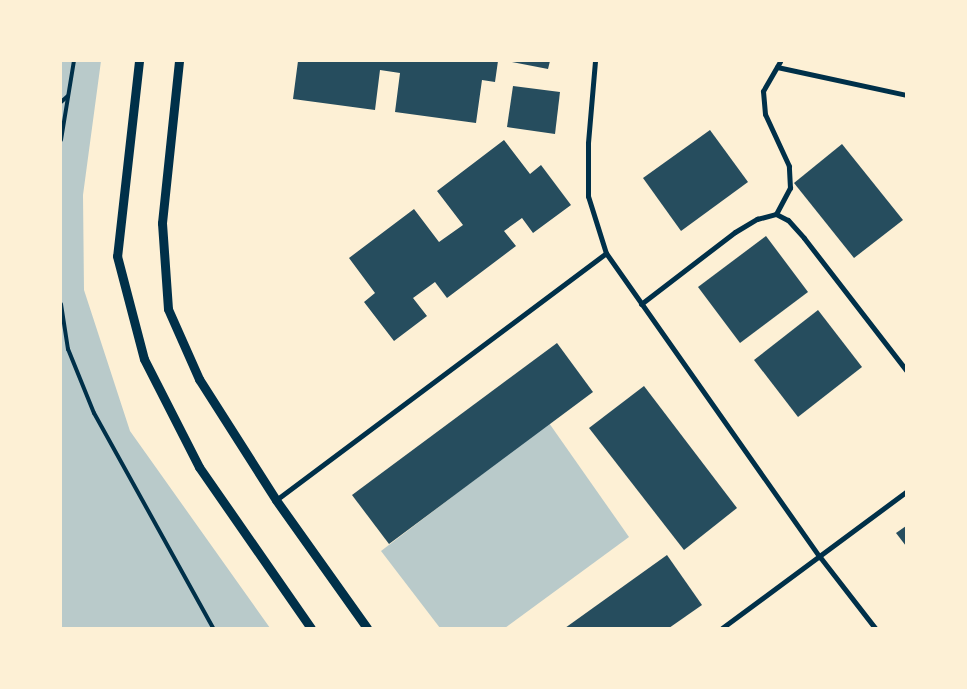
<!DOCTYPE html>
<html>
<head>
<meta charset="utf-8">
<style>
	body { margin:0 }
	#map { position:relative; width:967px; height:689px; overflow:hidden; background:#fdf0d5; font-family:Quicksand,sans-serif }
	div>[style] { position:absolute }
	.green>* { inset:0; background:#b9caca }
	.building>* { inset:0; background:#264d5e }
	.service>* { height:4px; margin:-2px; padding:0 2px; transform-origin:2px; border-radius:2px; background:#003049 }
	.minor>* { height:5px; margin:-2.5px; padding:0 2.5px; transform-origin:2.5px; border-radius:2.5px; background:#003049 }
	.tertiary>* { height:9px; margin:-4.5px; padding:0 4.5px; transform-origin:4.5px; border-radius:4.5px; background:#003049 }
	span { translate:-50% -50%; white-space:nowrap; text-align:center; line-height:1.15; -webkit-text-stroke:5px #fdf0d5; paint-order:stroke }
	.frame { position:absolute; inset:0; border:62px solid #fdf0d5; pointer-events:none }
</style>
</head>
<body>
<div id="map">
	<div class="green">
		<div style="clip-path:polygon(61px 61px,101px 61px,83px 195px,84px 290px,130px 431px,270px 628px,61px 628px)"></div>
		<div style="clip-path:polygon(549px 423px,629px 537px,505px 628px,440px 628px,381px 551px)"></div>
	</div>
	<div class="building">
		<div style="clip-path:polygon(298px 61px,498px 61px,495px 82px,482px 80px,476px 123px,395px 112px,400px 73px,380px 70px,375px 110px,293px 99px)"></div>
		<div style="clip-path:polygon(507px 61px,550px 61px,548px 69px)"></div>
		<div style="clip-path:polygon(513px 86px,560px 92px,555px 134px,507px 127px)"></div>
		<div style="clip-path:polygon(710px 130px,748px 182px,681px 231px,643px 178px)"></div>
		<div style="clip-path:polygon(504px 140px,530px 174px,541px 165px,571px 205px,533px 233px,522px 218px,504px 231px,516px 246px,447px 298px,435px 282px,413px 298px,427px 316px,394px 341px,364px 302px,375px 293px,349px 258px,414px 209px,439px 242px,463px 225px,437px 191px)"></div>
		<div style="clip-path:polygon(842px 144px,903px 220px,854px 258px,794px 183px)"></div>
		<div style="clip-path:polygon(766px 236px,808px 292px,740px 343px,698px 287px)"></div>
		<div style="clip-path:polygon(818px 310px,862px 367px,798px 417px,754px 360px)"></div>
		<div style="clip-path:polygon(557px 343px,593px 392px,389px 544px,352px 495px)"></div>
		<div style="clip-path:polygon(644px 386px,737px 508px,684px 550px,589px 428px)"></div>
		<div style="clip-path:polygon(906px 526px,906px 546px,896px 533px)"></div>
		<div style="clip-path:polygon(667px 555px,702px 605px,669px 628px,565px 628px)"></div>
	</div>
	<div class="service">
		<div style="left:61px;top:102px;width:9px;rotate:-41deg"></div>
		<div style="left:61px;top:140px;width:80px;rotate:-80.7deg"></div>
		<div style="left:61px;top:304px;width:46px;rotate:81.2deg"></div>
		<div style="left:68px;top:349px;width:69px;rotate:67.9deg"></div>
		<div style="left:94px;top:413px;width:246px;rotate:61deg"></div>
	</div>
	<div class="minor">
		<div style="left:595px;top:61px;width:82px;rotate:94.9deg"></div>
		<div style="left:588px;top:143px;width:53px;rotate:90deg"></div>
		<div style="left:588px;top:196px;width:60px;rotate:72.5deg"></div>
		<div style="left:606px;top:253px;width:372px;rotate:54.9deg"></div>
		<div style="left:820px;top:557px;width:90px;rotate:52.2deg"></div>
		<div style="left:777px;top:67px;width:132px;rotate:12.2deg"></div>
		<div style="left:776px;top:214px;width:30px;rotate:-62deg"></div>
		<div style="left:790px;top:188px;width:22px;rotate:-93deg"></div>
		<div style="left:789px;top:166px;width:57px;rotate:-114.8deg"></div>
		<div style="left:765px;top:114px;width:23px;rotate:-95deg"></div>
		<div style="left:763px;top:91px;width:34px;rotate:-60deg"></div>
		<div style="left:641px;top:304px;width:118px;rotate:-37.5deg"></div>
		<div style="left:735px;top:232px;width:26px;rotate:-31deg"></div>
		<div style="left:757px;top:219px;width:20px;rotate:-15deg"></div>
		<div style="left:776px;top:214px;width:13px;rotate:27deg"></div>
		<div style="left:788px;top:220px;width:24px;rotate:48deg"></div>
		<div style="left:804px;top:238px;width:167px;rotate:52.3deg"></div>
		<div style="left:276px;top:500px;width:412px;rotate:-36.8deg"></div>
		<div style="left:722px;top:628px;width:229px;rotate:-36.5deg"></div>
	</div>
	<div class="tertiary">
		<div style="left:139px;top:61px;width:196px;rotate:96.4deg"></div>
		<div style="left:117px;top:256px;width:106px;rotate:75.3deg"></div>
		<div style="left:144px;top:359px;width:121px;rotate:63deg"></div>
		<div style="left:199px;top:467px;width:196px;rotate:55.2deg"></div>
		<div style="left:179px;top:61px;width:163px;rotate:96deg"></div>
		<div style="left:162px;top:223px;width:86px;rotate:86deg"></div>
		<div style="left:168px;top:309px;width:77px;rotate:66.1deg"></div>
		<div style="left:199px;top:379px;width:143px;rotate:57.5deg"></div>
		<div style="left:276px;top:500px;width:157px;rotate:54.6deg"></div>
	</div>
	<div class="frame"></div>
</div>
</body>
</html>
